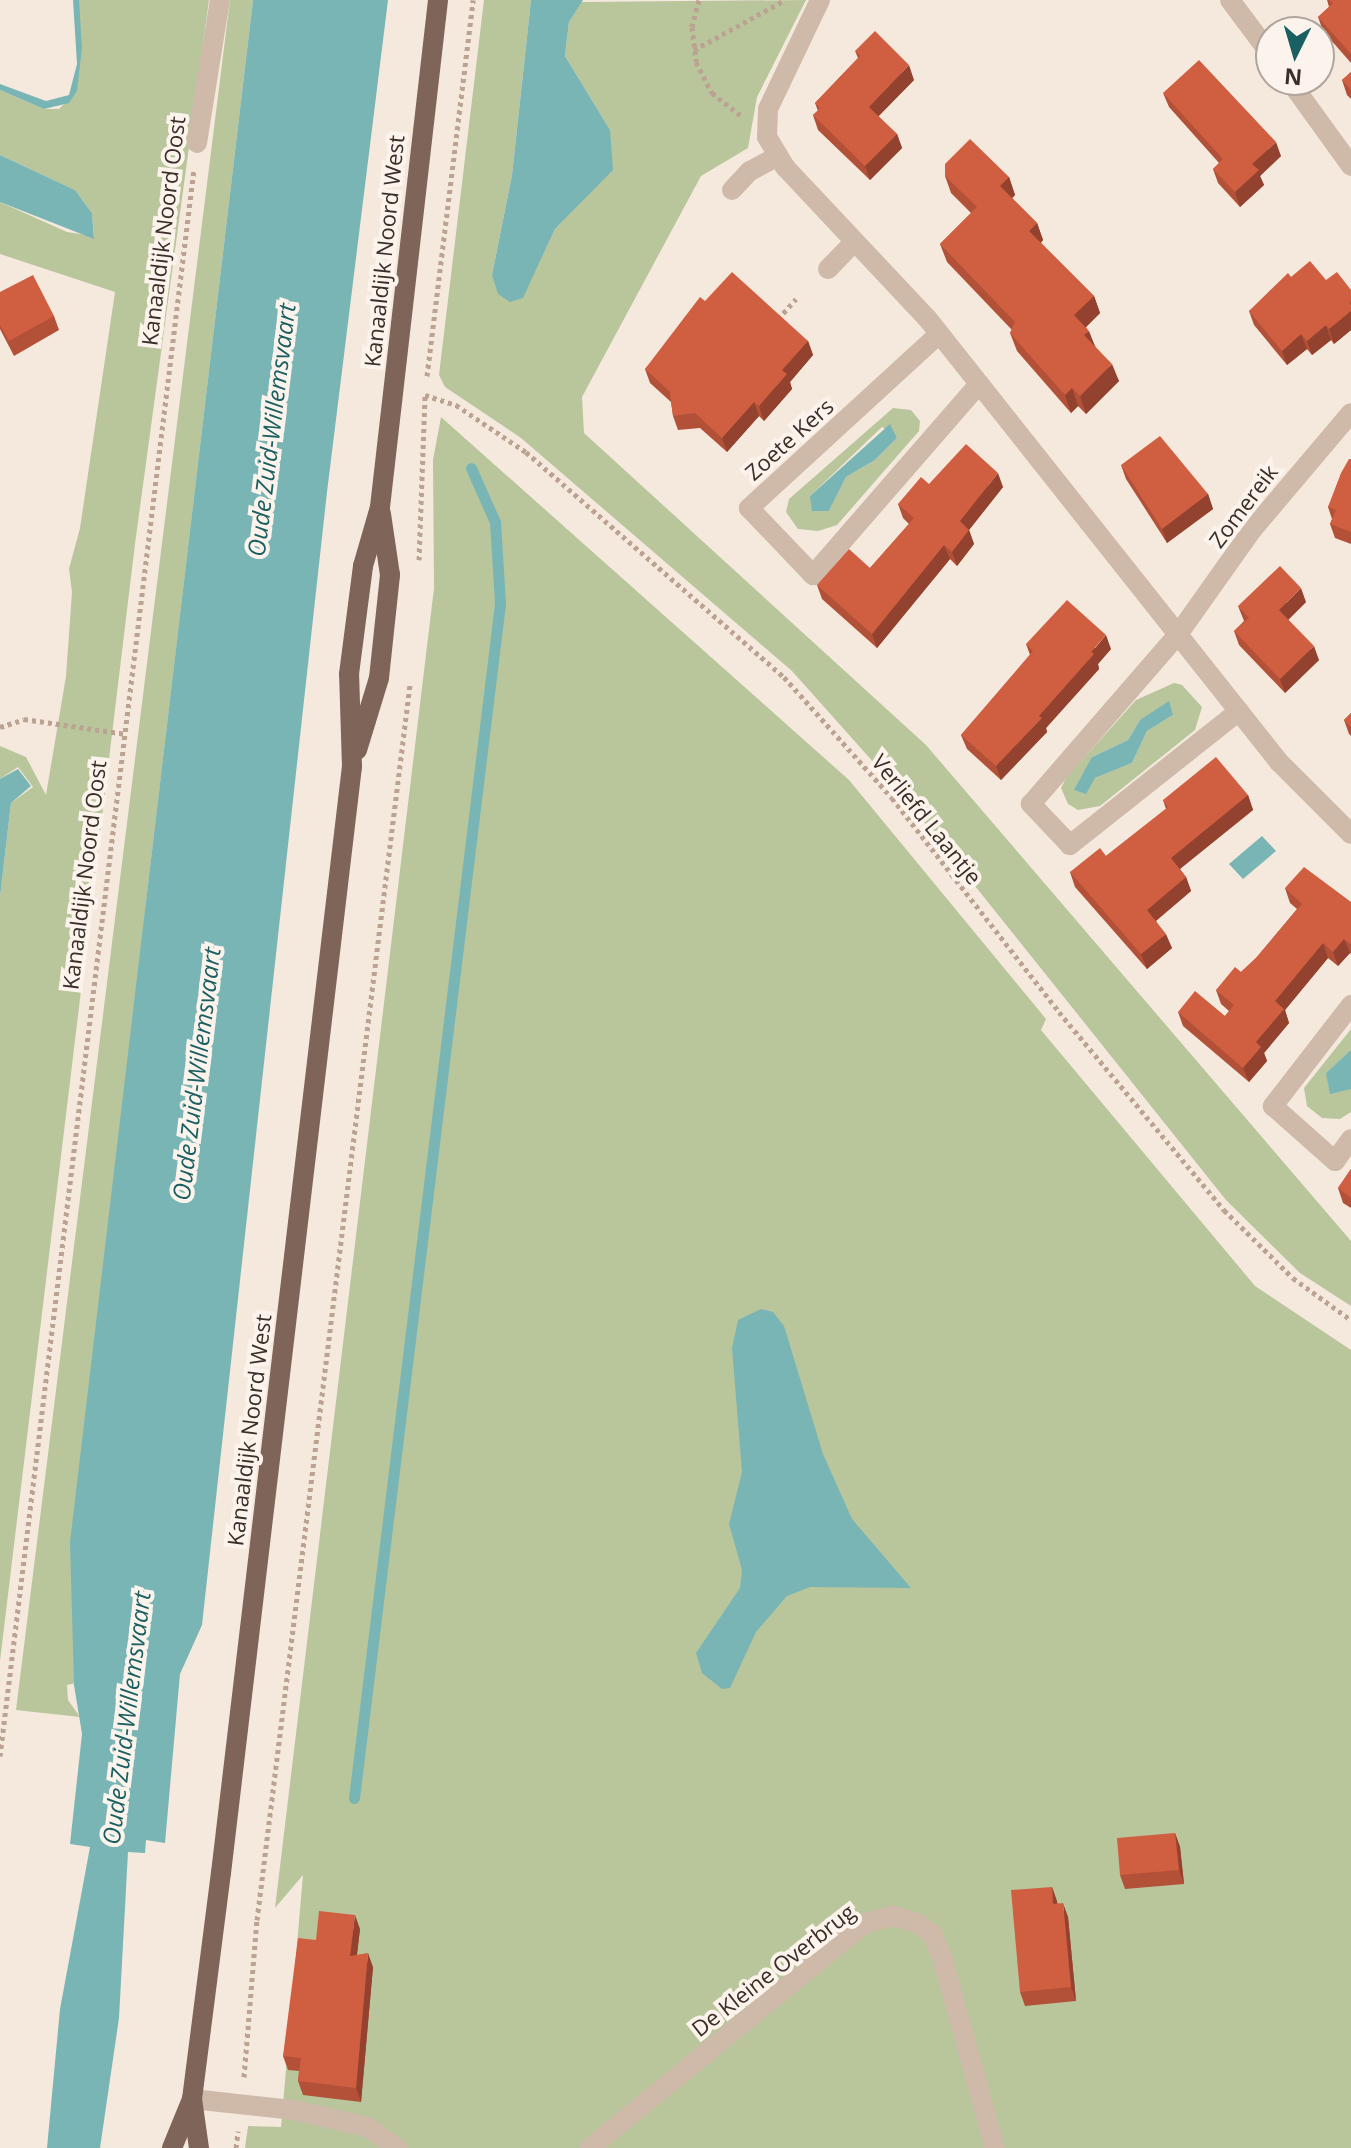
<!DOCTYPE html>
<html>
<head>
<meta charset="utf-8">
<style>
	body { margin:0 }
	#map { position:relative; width:1351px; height:2148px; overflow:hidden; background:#f5e9de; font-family:"Open Sans",sans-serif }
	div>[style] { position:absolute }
	.green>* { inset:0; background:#b9c69c }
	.water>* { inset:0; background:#7ab5b5 }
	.stream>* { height:11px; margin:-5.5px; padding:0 5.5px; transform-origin:5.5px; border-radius:5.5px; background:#7ab5b5 }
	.path>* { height:5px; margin-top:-2.5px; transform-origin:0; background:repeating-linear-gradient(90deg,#bba292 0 4px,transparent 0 8px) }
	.minor>* { height:20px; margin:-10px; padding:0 10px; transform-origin:10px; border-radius:10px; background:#cfb9a9 }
	.major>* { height:20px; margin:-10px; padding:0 10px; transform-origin:10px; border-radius:10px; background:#7e6459 }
	.wall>* { inset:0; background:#b35138 }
	.shaded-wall>* { inset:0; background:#92422e }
	.building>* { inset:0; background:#d05e41 }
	span { translate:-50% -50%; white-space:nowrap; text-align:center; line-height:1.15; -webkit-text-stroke:8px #fcf4ec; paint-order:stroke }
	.street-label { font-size:22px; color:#3b2e29 }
	.water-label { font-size:24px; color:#1a5f61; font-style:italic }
	.north { position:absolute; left:1255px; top:16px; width:80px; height:80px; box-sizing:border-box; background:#fcf4ec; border:2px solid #afa59e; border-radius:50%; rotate:185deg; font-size:22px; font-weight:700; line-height:32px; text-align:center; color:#3b2e29 }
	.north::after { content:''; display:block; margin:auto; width:28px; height:36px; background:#1a5f61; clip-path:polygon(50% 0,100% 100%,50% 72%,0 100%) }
</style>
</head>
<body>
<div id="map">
	<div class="green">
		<div style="clip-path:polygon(79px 0,209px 0,135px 544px,0 1661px,0 897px,11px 803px,33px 787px,18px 767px,0 779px,0 746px,26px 757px,46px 795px,66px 676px,72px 592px,69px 569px,80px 528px,115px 292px,0 254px,0 202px,67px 232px,94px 236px,92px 213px,75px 190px,0 155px,0 90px,44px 109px,59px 109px,77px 91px)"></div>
		<div style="clip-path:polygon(230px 0,253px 0,146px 903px,73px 1636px,76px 1683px,67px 1685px,68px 1700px,80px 1717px,16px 1710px)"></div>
		<div style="clip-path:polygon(484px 0,531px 0,512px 175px,492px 275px,529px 284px,555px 229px,584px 199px,610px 130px,565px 56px,569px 22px,581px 2px,806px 0,757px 97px,748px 148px,701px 176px,582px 397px,584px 433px,926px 745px,1351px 1241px,1351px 1306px,1300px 1273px,1226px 1200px,900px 792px,792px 671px,521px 438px,445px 387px,439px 375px)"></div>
		<div style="clip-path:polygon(evenodd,893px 408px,911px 410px,920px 421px,919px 431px,837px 525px,818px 531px,798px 529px,786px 512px,789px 499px,893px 408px,882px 427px,897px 438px,875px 460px,846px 477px,829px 511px,810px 496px,882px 427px)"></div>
		<div style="clip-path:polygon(441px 417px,849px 780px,1046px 1019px,1041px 1030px,1255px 1286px,1351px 1350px,1351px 2148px,245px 2148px,248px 2126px,281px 2127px,303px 1875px,275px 1908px,434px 588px,433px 460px)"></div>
		<div style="clip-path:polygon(evenodd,1174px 683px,1182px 685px,1202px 707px,1195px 730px,1100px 806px,1078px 810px,1068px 804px,1061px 788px,1066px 778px,1136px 700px,1174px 683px,1173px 715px,1147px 731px,1132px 763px,1095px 778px,1092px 757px,1128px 740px,1140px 720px,1173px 715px)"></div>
		<div style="clip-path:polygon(1351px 1029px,1351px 1051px,1326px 1073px,1351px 1089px,1351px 1112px,1340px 1119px,1322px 1118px,1307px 1106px,1304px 1088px)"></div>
	</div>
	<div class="water">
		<div style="clip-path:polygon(73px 0,79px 0,82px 48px,77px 91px,69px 103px,44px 109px,0 90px,0 84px,46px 101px,69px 95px,77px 64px)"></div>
		<div style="clip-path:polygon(253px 0,388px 0,327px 492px,202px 1625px,180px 1674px,165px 1843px,146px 1840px,145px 1853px,128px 1852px,119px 2018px,100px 2148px,47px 2148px,60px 2009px,90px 1847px,70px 1844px,82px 1734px,74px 1685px,70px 1542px)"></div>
		<div style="clip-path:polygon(531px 0,583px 0,569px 22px,565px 56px,610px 130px,613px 170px,555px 229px,523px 298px,510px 302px,498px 294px,492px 275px,512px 175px)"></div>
		<div style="clip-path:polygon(0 155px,75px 190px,92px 213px,94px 239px,0 202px)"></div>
		<div style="clip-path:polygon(890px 424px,897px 438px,875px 460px,846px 477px,829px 511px,812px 511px,810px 496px)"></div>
		<div style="clip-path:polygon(1169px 701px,1173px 715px,1147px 731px,1132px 763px,1095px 778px,1086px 794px,1074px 790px,1092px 757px,1128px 740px,1140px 720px)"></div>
		<div style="clip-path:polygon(18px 769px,31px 786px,11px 803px,0 897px,0 779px)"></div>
		<div style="clip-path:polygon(1262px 836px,1276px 851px,1243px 879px,1229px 864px)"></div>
		<div style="clip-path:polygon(1351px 1050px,1351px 1089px,1330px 1094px,1326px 1073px)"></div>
		<div style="clip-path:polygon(761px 1309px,773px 1312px,784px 1326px,823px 1454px,852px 1519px,911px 1588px,810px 1587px,787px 1596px,756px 1632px,730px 1688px,722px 1689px,702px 1673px,696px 1653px,740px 1588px,742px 1570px,729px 1524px,742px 1472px,732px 1348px,738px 1320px)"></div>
	</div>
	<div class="stream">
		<div style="left:354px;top:1798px;width:1204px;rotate:-83.03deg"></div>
		<div style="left:500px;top:603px;width:81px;rotate:-93.5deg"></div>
		<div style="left:495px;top:522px;width:59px;rotate:-114deg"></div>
	</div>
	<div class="path">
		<div style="left:699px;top:0;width:28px;rotate:105deg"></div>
		<div style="left:692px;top:27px;width:35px;rotate:83deg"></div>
		<div style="left:696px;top:62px;width:35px;rotate:63deg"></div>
		<div style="left:712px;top:93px;width:37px;rotate:38deg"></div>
		<div style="left:694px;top:50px;width:104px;rotate:-28.8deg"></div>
		<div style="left:778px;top:319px;width:27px;rotate:-48deg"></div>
		<div style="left:427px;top:376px;width:379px;rotate:-83deg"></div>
		<div style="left:425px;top:395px;width:33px;rotate:18deg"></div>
		<div style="left:456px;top:405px;width:84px;rotate:33.9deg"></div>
		<div style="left:526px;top:452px;width:342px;rotate:41.1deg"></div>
		<div style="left:784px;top:677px;width:162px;rotate:48.2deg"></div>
		<div style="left:892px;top:798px;width:271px;rotate:52deg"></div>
		<div style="left:1059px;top:1012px;width:258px;rotate:50.2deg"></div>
		<div style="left:1224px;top:1210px;width:97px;rotate:44.6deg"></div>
		<div style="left:1293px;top:1278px;width:72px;rotate:35.9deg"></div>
		<div style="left:419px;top:560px;width:166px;rotate:-87.9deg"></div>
		<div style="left:0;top:727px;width:25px;rotate:-18deg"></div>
		<div style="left:24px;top:719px;width:103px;rotate:8.4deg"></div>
		<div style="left:0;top:1756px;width:1600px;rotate:-83.03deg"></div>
		<div style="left:244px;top:2077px;width:158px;rotate:-85.3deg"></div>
		<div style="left:257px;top:1920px;width:1244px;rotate:-82.94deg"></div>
		<div style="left:236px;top:2148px;width:17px;rotate:-83deg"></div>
	</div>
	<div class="minor">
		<div style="left:820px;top:0;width:121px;rotate:115.5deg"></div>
		<div style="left:768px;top:109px;width:28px;rotate:92deg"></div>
		<div style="left:767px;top:137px;width:35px;rotate:59deg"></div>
		<div style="left:785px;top:167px;width:207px;rotate:46.8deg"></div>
		<div style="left:927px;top:318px;width:567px;rotate:51.59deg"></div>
		<div style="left:1279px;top:762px;width:102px;rotate:45deg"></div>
		<div style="left:1230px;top:0;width:69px;rotate:53.3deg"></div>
		<div style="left:1289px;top:80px;width:106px;rotate:54.2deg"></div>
		<div style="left:197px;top:143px;width:145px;rotate:-80.9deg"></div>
		<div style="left:732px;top:190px;width:26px;rotate:-47deg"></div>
		<div style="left:750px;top:171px;width:32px;rotate:-28deg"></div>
		<div style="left:828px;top:269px;width:37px;rotate:-46deg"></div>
		<div style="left:939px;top:334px;width:258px;rotate:137.5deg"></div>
		<div style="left:749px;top:508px;width:93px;rotate:46.3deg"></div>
		<div style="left:813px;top:575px;width:253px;rotate:-49deg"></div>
		<div style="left:1239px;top:711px;width:216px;rotate:141.6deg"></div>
		<div style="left:1070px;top:845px;width:57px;rotate:-133.6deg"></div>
		<div style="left:1031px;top:804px;width:226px;rotate:-49.1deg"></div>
		<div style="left:1179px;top:633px;width:126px;rotate:-54.7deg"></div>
		<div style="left:1252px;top:530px;width:153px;rotate:-49.8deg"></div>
		<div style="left:1351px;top:1005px;width:128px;rotate:127.7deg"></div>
		<div style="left:1273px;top:1106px;width:83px;rotate:41.6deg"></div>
		<div style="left:1335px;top:1161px;width:27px;rotate:-54deg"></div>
		<div style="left:192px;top:2099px;width:103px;rotate:6.2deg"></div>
		<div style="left:294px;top:2110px;width:75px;rotate:13.1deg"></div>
		<div style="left:367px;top:2127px;width:37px;rotate:35deg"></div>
		<div style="left:590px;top:2148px;width:355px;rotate:-39.3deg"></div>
		<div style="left:865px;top:1923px;width:30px;rotate:-14deg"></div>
		<div style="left:894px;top:1916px;width:24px;rotate:17deg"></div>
		<div style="left:917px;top:1923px;width:19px;rotate:36deg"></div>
		<div style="left:932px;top:1934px;width:24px;rotate:66deg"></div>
		<div style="left:942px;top:1956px;width:199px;rotate:74.6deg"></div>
	</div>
	<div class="major">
		<div style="left:357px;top:750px;width:75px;rotate:-73deg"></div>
		<div style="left:379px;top:678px;width:104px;rotate:-83.9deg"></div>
		<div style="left:390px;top:575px;width:62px;rotate:-98.4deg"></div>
		<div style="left:192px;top:2099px;width:49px;rotate:81.9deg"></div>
		<div style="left:172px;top:2148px;width:53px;rotate:-67.8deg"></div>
		<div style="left:192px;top:2099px;width:228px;rotate:-82.7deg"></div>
		<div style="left:221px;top:1873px;width:1114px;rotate:-83.25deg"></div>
		<div style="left:352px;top:767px;width:93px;rotate:-91.8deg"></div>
		<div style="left:349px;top:674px;width:109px;rotate:-82.6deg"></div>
		<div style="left:363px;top:566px;width:61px;rotate:-73.9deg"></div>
		<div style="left:380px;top:507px;width:510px;rotate:-83.47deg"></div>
	</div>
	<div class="wall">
		<div style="clip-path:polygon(1327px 0,1351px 0,1351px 63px,1323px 31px,1318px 17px,1329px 7px)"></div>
		<div style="clip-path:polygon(855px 51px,914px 80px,878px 116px,897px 134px,902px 148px,870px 180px,818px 130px,813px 115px,818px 111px,815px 103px,858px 58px)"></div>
		<div style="clip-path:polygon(1351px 72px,1351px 99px,1347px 95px,1342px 80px)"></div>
		<div style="clip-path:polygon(1163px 93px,1281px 156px,1260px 176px,1264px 185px,1240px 207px,1218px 183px,1213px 169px,1219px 163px,1169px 107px)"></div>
		<div style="clip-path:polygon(945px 176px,1009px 177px,1015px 195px,1012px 198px,1037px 223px,1043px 240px,1041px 243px,1094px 296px,1100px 313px,1086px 327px,1095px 346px,1119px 381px,1086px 414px,1078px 406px,1071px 413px,1017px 351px,1010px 333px,1012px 330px,947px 262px,940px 244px,971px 213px,951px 193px)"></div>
		<div style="clip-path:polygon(1291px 277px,1326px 280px,1351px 290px,1351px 330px,1334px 344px,1331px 340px,1312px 355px,1307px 349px,1287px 365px,1254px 325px,1249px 311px)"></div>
		<div style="clip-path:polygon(0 292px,54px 316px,59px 330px,14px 356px,0 329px)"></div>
		<div style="clip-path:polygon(705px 301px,808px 341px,813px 355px,790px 382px,792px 389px,764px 421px,759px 416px,727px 452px,700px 428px,678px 430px,673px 416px,671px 402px,650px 383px,645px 369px)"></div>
		<div style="clip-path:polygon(1351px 459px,1351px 544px,1335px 538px,1330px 524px,1332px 519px,1328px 507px)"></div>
		<div style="clip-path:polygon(1121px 465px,1208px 494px,1213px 509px,1167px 543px,1126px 479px)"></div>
		<div style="clip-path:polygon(929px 484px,1003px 487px,969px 530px,974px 544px,957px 566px,950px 559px,877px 648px,822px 599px,817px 585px,870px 568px,909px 524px,903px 518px,898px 504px)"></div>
		<div style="clip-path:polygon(1306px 602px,1288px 620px,1319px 660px,1285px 693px,1239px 645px,1234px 631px,1244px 621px,1238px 606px)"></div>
		<div style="clip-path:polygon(1026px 644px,1111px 649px,1098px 664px,1099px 669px,1046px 728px,1047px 732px,1001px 780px,967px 749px,961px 735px,1030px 655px)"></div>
		<div style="clip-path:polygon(1351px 713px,1351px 736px,1349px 734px,1344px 720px)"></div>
		<div style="clip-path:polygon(1248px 795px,1253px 810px,1180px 869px,1186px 877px,1191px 891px,1156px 921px,1172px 948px,1147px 969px,1075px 887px,1070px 872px,1106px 856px,1166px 809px,1163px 800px)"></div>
		<div style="clip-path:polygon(1285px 888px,1351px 902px,1351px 954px,1350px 953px,1338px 966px,1328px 958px,1285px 1010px,1289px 1023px,1264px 1053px,1267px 1061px,1249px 1082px,1183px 1026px,1178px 1012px,1225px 1016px,1229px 1011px,1221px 1004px,1216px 990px,1241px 972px,1256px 958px,1297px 909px,1290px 903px)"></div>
		<div style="clip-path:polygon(1351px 1169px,1351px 1208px,1343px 1203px,1338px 1188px)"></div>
		<div style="clip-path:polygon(1175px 1833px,1180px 1847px,1184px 1884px,1125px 1889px,1120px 1875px)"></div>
		<div style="clip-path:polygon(1052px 1887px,1057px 1903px,1068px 1917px,1076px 2001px,1025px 2006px,1020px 1992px)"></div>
		<div style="clip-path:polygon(360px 1929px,357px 1955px,373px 1967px,361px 2102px,303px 2095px,298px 2081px,299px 2071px,288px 2070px,283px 2056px,316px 1940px)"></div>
	</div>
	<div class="shaded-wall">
		<div style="clip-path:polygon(909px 65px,914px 80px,874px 121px,869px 107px)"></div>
		<div style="clip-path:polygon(897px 134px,902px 148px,870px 180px,865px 166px)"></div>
		<div style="clip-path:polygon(1276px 142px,1281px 156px,1260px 176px,1264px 185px,1240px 207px,1235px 192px,1252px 164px)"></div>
		<div style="clip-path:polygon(1009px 177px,1015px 195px,1006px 204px,1000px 186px)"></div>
		<div style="clip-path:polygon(1037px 223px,1043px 240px,1035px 248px,1029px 231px)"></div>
		<div style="clip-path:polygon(1094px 296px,1100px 313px,1080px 333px,1074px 315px)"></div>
		<div style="clip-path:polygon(1351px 311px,1351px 330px,1334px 344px,1329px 329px)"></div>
		<div style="clip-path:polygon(1326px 325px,1331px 340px,1312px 355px,1307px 341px)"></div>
		<div style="clip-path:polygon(1089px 331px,1096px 349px,1084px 335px)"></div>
		<div style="clip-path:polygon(1301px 334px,1307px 349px,1287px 365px,1282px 351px)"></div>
		<div style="clip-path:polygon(808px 341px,813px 355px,790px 382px,792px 389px,764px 421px,759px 406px,782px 370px)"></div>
		<div style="clip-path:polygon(1112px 364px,1119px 381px,1086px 414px,1080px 396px)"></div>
		<div style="clip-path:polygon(1072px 388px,1078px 406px,1071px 413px,1065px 395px)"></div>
		<div style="clip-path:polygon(754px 402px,759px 416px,727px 452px,722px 438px)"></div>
		<div style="clip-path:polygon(998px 473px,1003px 487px,969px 530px,974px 544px,957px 566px,952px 552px,960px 521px)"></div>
		<div style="clip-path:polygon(1208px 494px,1213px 509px,1167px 543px,1162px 529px)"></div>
		<div style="clip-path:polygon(944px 545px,950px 559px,877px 648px,872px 634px)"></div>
		<div style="clip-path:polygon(1301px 588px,1306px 602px,1284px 624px,1279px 610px)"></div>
		<div style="clip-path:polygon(1106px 635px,1111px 649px,1098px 664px,1099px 669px,1046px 728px,1047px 732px,1001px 780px,996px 766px)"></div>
		<div style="clip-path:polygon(1314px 646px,1319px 660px,1285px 693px,1280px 679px)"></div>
		<div style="clip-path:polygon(1248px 795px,1253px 810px,1176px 872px,1171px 858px)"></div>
		<div style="clip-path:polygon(1186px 877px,1191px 891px,1152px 924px,1147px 910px)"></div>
		<div style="clip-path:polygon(1166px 934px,1172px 948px,1147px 969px,1141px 954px)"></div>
		<div style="clip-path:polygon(1344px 939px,1350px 953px,1338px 966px,1333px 952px)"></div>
		<div style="clip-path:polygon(1323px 943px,1328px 958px,1285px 1010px,1289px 1023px,1264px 1053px,1267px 1061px,1249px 1082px,1243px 1068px,1275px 1001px)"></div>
		<div style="clip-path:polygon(1175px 1833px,1180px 1847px,1184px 1884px,1179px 1870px)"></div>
		<div style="clip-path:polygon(1052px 1887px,1057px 1901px,1059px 1918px,1053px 1904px)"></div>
		<div style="clip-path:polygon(1063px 1903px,1068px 1917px,1076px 2001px,1071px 1987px)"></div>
		<div style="clip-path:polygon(355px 1915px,360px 1929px,355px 1970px,350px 1956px)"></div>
		<div style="clip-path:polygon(368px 1953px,373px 1967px,361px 2102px,356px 2088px)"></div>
	</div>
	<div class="building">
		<div style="clip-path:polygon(1329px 0,1351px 0,1351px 54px,1318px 17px,1333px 3px)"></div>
		<div style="clip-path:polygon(875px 31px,909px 65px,869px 107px,897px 134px,865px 166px,813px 115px,820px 108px,815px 103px,860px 56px,855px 51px)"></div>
		<div style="clip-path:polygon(1199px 60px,1276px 142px,1252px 164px,1259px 170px,1235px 192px,1213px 169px,1223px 159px,1163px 93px)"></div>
		<div style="clip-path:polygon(1351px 72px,1351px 90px,1342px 80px)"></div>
		<div style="clip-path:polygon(970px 139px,1009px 177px,1000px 186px,1037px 223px,1029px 231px,1094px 296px,1074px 315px,1089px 331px,1084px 335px,1112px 364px,1080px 396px,1072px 388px,1065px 395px,1010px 333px,1015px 322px,940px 244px,977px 207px,945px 176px,945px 164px)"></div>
		<div style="clip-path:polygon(1310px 261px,1326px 280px,1337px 272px,1351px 290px,1351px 301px,1349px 303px,1351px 305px,1351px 311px,1329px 329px,1326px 325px,1307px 341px,1301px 334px,1282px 351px,1249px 311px,1288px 273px,1291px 277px)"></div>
		<div style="clip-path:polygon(732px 272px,808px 341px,782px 370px,787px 374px,759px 406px,754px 402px,722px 438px,695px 413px,673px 416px,670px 392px,645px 369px,700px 297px,705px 301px)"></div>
		<div style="clip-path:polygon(33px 275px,54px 316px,9px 341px,0 325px,0 292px)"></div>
		<div style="clip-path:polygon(1160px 436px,1208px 494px,1162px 529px,1121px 465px)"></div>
		<div style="clip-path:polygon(966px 444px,998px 473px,960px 521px,969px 530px,952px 552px,944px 545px,872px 634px,817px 585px,849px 549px,870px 568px,914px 518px,898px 504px,921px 477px,929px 484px)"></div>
		<div style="clip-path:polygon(1349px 459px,1351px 459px,1351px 532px,1330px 524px,1336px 510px,1328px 507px,1341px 473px)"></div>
		<div style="clip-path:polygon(1280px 566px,1301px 588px,1279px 610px,1314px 646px,1280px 679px,1234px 631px,1249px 618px,1238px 606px)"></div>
		<div style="clip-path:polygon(1067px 600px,1106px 635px,1091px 652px,1094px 654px,1039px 716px,1042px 718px,996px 766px,961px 735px,1033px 651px,1026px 644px)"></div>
		<div style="clip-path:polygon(1351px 713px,1351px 727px,1344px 720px)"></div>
		<div style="clip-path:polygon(1216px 757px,1248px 795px,1171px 858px,1186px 877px,1147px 910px,1166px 934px,1141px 954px,1070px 872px,1100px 848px,1106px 856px,1168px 807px,1163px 800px)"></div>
		<div style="clip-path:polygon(1304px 867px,1351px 902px,1351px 942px,1350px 944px,1344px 939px,1333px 952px,1323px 943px,1275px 1001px,1284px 1009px,1256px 1042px,1261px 1047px,1243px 1068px,1178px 1012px,1195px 991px,1225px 1016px,1234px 1005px,1216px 990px,1235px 967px,1241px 972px,1256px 958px,1302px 904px,1285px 888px)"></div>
		<div style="clip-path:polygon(1351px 1169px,1351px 1198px,1338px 1188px)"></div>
		<div style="clip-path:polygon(1175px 1833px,1179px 1870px,1120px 1875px,1117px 1838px)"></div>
		<div style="clip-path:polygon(1052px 1887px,1053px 1904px,1063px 1903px,1071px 1987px,1020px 1992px,1011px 1890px)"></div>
		<div style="clip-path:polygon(319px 1911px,355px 1915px,350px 1956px,368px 1953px,356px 2088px,298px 2081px,301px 2058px,283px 2056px,298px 1938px,316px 1940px)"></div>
	</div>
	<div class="street-label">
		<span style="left:163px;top:231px;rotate:-83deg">Kanaaldijk Noord Oost</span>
		<span style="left:384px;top:251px;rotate:-84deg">Kanaaldijk Noord West</span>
		<span style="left:789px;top:439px;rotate:-42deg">Zoete Kers</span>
		<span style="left:1243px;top:506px;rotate:-53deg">Zomereik</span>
		<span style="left:927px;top:819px;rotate:51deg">Verliefd Laantje</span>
		<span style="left:84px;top:875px;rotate:-83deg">Kanaaldijk Noord Oost</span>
		<span style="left:249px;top:1430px;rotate:-83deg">Kanaaldijk Noord West</span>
		<span style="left:773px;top:1970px;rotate:-38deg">De Kleine Overbrug</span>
	</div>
	<div class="water-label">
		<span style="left:271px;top:430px;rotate:-83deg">Oude Zuid-Willemsvaart</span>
		<span style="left:196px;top:1074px;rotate:-83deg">Oude Zuid-Willemsvaart</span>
		<span style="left:126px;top:1718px;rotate:-83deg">Oude Zuid-Willemsvaart</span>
	</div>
	<div class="north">N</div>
</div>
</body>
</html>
